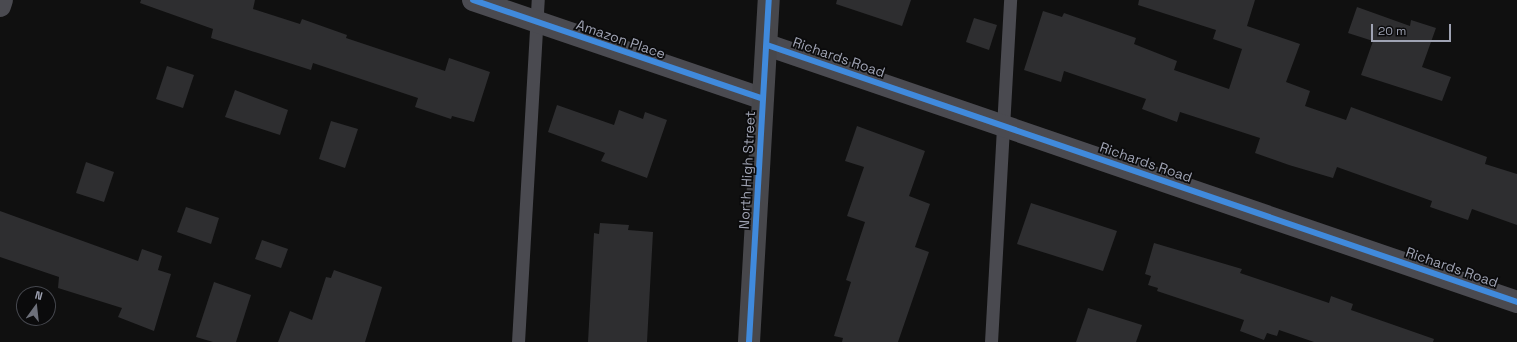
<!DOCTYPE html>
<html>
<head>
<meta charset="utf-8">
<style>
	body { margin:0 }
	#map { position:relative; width:1517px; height:342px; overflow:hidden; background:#101010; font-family:"Space Grotesk",sans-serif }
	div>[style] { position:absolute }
	.building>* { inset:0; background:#2e2e30 }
	.service>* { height:13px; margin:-6.5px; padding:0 6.5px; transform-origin:6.5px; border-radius:6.5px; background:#4a4a50 }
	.minor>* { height:22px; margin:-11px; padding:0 11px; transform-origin:11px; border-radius:11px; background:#4a4a50 }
	.primary>* { height:22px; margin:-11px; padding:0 11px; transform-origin:11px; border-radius:11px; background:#47474b }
	.cycleway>* { height:6px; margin:-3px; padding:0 3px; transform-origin:3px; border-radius:3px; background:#408adc }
	span { translate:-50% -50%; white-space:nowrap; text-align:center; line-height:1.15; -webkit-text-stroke:3.5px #0b0b0c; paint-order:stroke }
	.street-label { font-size:14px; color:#9fa3b3 }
	.north { position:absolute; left:16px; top:286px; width:40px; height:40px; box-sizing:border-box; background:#0b0b0c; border:1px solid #46484f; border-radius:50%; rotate:15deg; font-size:11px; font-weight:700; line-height:16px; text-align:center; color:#9fa3b3 }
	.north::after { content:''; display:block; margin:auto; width:14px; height:18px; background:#6d707a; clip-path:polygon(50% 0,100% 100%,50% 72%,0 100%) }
	.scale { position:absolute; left:1371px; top:24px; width:80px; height:18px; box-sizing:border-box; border:2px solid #9fa3b3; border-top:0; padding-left:5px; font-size:12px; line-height:14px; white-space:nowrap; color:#9fa3b3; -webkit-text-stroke:3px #0b0b0c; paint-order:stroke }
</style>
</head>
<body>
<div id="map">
	<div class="building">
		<div style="clip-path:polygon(141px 0,255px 0,253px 9px,300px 24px,302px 19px,347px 35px,346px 38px,445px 71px,449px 58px,490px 72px,474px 122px,452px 116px,451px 119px,415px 107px,418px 98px,313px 63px,311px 70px,211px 38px,213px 29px,140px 3px)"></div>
		<div style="clip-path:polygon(837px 0,911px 0,902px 26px,836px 4px)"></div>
		<div style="clip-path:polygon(1139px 0,1255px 0,1247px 26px,1300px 44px,1286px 82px,1310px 91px,1305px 106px,1346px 120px,1351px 107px,1487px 157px,1485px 164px,1517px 174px,1517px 225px,1472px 209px,1468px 220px,1430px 207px,1432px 201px,1337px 167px,1333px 178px,1289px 165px,1255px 153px,1260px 138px,1180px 112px,1177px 122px,1142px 109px,1146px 99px,1064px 71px,1061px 82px,1024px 70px,1043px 11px,1062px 17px,1064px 13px,1136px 38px,1134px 44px,1177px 61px,1174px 70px,1229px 89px,1242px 49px,1213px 39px,1216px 30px,1138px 5px)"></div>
		<div style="clip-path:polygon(1357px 7px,1410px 26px,1411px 20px,1436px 28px,1422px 67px,1451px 77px,1442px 101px,1361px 75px,1373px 41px,1348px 33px)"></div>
		<div style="clip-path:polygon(974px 18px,997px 25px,989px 50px,966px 42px)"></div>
		<div style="clip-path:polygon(167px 66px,194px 75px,183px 108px,156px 99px)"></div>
		<div style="clip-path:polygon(235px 90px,288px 110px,280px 135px,225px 117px)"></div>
		<div style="clip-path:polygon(557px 105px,614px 125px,619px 110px,643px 119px,645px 112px,667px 120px,647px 178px,601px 161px,605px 153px,548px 132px)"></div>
		<div style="clip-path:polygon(331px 121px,358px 129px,345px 168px,319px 159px)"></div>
		<div style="clip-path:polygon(857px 126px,925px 151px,909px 196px,930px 204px,915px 247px,929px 252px,898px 342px,842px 342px,843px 338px,834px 336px,851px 282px,846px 280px,865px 222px,847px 216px,864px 167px,845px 161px)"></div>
		<div style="clip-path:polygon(86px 162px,114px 172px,104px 202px,76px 193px)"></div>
		<div style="clip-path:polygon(1031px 203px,1117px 231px,1103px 271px,1017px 244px)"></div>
		<div style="clip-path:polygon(186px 207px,219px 218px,211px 244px,177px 232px)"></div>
		<div style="clip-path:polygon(0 211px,138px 261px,142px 249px,162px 256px,158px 270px,171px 274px,154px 331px,118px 317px,122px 308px,58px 288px,59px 277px,0 257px)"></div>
		<div style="clip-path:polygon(600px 223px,629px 225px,628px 230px,653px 232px,647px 342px,588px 342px,594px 233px,599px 234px)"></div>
		<div style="clip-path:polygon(262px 240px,288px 249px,281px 268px,255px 259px)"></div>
		<div style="clip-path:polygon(1154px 243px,1242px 269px,1240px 273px,1329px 303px,1331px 296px,1353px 304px,1351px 310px,1434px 339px,1433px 342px,1314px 342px,1279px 330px,1277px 336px,1267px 333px,1264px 340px,1240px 331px,1244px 320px,1157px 291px,1158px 288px,1148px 285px,1151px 276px,1145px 274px)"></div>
		<div style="clip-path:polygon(334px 270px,382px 287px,365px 342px,278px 342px,290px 311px,312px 320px,326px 277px,331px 278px)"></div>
		<div style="clip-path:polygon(214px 282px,251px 295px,236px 342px,213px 342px,196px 337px)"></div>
		<div style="clip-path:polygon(1088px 308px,1142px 325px,1136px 342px,1076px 342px)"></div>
	</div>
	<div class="service">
		<div style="left:518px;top:342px;width:343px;rotate:-86.7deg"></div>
		<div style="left:991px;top:342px;width:343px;rotate:-86.8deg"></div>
	</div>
	<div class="minor">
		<div style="left:473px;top:0;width:306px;rotate:18.8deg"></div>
		<div style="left:0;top:6px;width:6px;rotate:-72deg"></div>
		<div style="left:767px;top:45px;width:793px;rotate:18.91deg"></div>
	</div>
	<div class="primary">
		<div style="left:749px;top:342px;width:343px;rotate:-86.7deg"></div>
	</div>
	<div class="cycleway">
		<div style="left:473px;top:0;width:306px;rotate:18.8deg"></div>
		<div style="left:767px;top:45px;width:793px;rotate:18.91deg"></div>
		<div style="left:749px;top:342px;width:343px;rotate:-86.7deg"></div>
	</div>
	<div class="street-label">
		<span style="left:621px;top:39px;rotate:19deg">Amazon Place</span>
		<span style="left:839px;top:57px;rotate:19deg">Richards Road</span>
		<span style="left:1146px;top:162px;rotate:19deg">Richards Road</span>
		<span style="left:747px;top:170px;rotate:-87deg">North High Street</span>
		<span style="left:1452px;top:267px;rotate:19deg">Richards Road</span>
	</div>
	<div class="north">N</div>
	<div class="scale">20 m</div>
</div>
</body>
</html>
